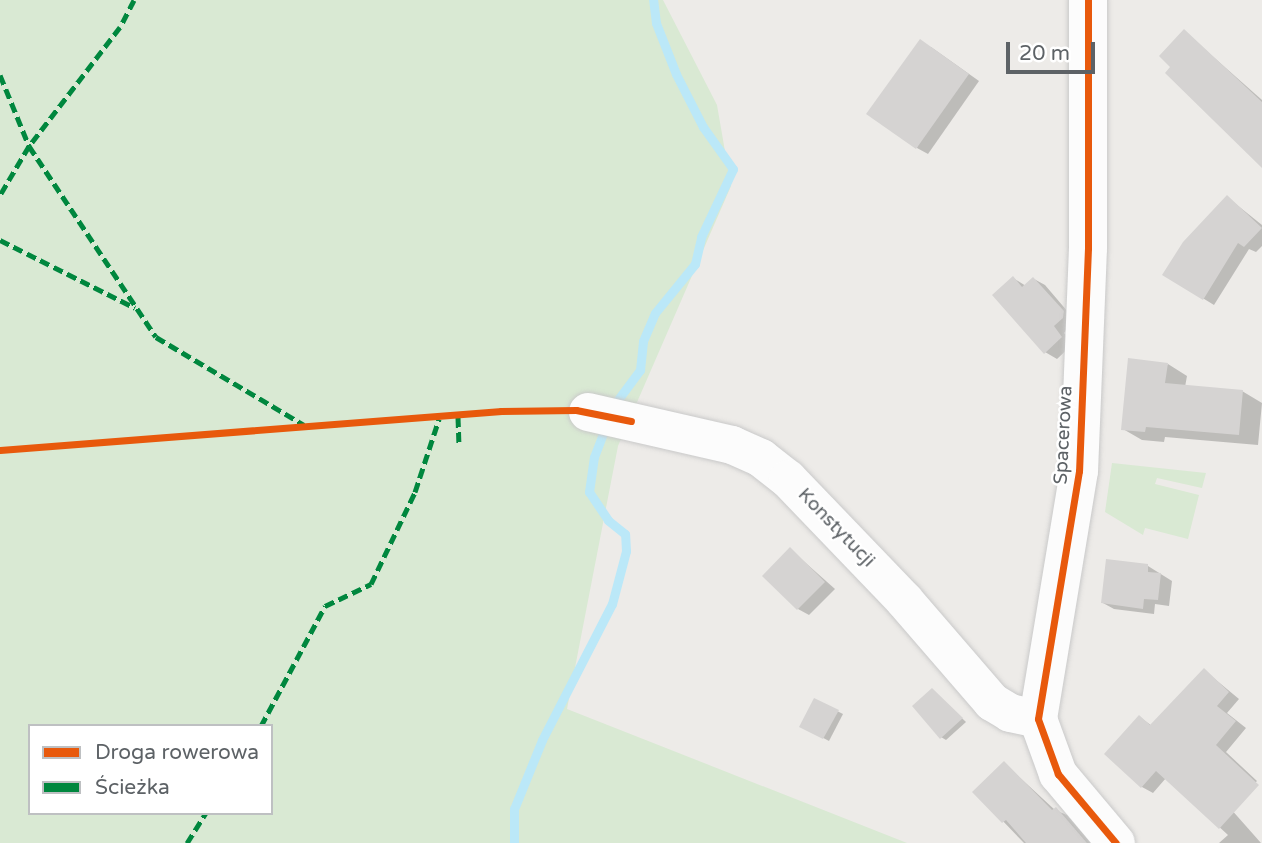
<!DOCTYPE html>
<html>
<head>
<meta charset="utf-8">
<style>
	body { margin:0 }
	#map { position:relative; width:1262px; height:843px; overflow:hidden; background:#edebe8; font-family:"Varela Round",sans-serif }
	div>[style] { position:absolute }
	.green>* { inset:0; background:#d9e9d3 }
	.shadow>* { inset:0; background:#0003 }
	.stream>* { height:9px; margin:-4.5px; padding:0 4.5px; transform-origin:4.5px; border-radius:4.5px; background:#bbe8f8 }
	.building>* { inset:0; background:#d5d3d2 }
	.roads { filter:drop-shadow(0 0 2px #c9c9c9) drop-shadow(0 0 2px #c9c9c9) }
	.minor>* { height:38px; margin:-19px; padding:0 19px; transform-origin:19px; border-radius:19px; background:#fcfcfc }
	.quiet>* { height:5px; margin-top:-2.5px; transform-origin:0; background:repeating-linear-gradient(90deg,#00873e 0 10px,transparent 0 15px) }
	.cycleway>* { height:7px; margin:-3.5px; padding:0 3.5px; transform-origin:3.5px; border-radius:3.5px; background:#e8590c }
	span { translate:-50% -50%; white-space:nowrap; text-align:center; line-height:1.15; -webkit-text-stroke:5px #fff; paint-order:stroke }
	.street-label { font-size:19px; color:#5d6266 }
	.legend { position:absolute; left:28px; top:724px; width:245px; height:91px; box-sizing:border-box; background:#fff; border:2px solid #bec0c2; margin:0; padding:9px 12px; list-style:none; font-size:21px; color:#5d6266 }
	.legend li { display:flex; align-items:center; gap:14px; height:35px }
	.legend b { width:35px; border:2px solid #bec0c2 }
	.scale { position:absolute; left:1006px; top:42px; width:89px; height:32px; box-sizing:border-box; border:4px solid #5d6266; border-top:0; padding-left:9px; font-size:21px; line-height:24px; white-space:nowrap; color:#5d6266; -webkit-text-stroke:5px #fff; paint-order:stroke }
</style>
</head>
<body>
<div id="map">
	<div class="green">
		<div style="clip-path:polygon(evenodd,0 0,663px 0,717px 105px,731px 186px,618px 446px,567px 709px,907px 843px,0 843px,0 0,30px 726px,271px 726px,271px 813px,30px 813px,30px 726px)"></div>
		<div style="clip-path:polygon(1112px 463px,1206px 473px,1202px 488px,1157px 478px,1155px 484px,1199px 495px,1188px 539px,1145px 528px,1143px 535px,1105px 512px)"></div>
	</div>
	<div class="shadow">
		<div style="clip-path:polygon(1184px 31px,1262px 100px,1262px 164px)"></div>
		<div style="clip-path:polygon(931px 47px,979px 81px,928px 154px,917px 148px)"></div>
		<div style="clip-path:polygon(1227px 197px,1262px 225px,1262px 246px,1256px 252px,1249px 249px,1214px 305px,1165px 275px)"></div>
		<div style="clip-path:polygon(1013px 278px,1026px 286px,1034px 279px,1045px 285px,1074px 319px,1064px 333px,1073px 344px,1057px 359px,1045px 352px)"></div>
		<div style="clip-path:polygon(1168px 364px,1187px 376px,1185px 387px,1242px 391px,1262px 403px,1258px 445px,1165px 437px,1164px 442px,1142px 440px,1123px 429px)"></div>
		<div style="clip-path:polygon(790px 549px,835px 589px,809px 615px,798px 609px)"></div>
		<div style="clip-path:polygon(1148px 566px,1172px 581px,1169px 606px,1155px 604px,1154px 614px,1114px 609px,1103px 603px)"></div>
		<div style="clip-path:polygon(1204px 670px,1239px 699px,1227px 713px,1246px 728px,1226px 752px,1257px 781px,1230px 808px,1261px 843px,1219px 843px,1228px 835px,1166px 778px,1153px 793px,1142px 787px,1140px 717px,1152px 726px)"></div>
		<div style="clip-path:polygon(932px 690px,966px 722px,946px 740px,941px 737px)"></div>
		<div style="clip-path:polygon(815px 700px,843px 714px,829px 741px,801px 726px)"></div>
		<div style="clip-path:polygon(1004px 763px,1055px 810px,1067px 815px,1091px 843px,1024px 843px,975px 792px)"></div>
	</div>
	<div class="stream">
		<div style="left:611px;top:409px;width:49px;rotate:-53.4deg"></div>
		<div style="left:640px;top:370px;width:29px;rotate:-84deg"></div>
		<div style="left:643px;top:341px;width:30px;rotate:-67deg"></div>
		<div style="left:655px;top:313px;width:63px;rotate:-50.8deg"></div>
		<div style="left:695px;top:264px;width:28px;rotate:-77deg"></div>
		<div style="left:701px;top:237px;width:75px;rotate:-64.8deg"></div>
		<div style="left:733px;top:169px;width:52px;rotate:-125.5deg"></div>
		<div style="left:703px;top:127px;width:59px;rotate:-117deg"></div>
		<div style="left:676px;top:74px;width:55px;rotate:-111.4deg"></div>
		<div style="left:656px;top:23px;width:23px;rotate:-97deg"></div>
		<div style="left:514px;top:843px;width:34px;rotate:-90deg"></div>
		<div style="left:514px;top:809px;width:74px;rotate:-67.9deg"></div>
		<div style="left:542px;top:740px;width:153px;rotate:-62.8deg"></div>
		<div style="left:612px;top:604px;width:55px;rotate:-75.2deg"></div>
		<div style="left:626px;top:551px;width:17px;rotate:-93deg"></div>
		<div style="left:625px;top:534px;width:22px;rotate:-141deg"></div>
		<div style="left:608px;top:520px;width:34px;rotate:-124deg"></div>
		<div style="left:589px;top:492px;width:35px;rotate:-82deg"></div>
		<div style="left:594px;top:457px;width:34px;rotate:-69deg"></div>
	</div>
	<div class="building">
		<div style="clip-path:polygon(1184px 29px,1262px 102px,1262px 168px,1165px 73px,1170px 67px,1159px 56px)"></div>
		<div style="clip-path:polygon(920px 39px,969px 74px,916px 149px,866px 114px)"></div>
		<div style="clip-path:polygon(1227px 195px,1262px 228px,1244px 247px,1238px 243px,1203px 300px,1162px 275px,1183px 242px)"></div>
		<div style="clip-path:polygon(1013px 276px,1022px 287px,1033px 277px,1064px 311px,1063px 318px,1054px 326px,1062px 337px,1044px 354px,992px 295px)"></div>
		<div style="clip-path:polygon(1128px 358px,1168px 363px,1165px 383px,1243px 390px,1239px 435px,1146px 427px,1145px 432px,1121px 430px)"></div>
		<div style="clip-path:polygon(790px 547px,825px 582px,797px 610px,762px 576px)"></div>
		<div style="clip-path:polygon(1106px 559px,1148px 564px,1148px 572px,1161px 573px,1158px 600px,1144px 599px,1143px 609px,1101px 603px)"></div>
		<div style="clip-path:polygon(1204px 668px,1229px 692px,1217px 706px,1236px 721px,1216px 745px,1259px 785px,1219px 829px,1156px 771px,1141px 788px,1104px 754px,1139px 715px,1150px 725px)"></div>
		<div style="clip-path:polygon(932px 688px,963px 718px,940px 739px,912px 706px)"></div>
		<div style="clip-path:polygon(814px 698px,839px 710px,823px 739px,799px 727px)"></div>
		<div style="clip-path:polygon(1004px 761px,1052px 810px,1056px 807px,1087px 843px,1026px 843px,1006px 820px,1002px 823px,972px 792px)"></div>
	</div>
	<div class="roads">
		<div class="minor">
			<div style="left:1088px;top:0;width:248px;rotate:90deg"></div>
			<div style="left:1088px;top:248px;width:223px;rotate:92.3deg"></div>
			<div style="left:1079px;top:471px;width:251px;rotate:99.4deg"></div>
			<div style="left:1038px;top:719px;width:59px;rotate:70deg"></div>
			<div style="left:1058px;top:774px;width:90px;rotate:50deg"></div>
			<div style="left:588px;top:412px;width:148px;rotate:12.9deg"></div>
			<div style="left:732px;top:445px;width:32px;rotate:24deg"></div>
			<div style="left:761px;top:458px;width:34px;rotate:38deg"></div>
			<div style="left:788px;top:479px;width:168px;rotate:46.2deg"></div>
			<div style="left:904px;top:600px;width:135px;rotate:49.2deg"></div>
			<div style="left:992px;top:702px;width:21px;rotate:31deg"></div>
			<div style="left:1010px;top:713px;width:29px;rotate:12deg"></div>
		</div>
	</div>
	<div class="quiet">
		<div style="left:134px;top:0;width:30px;rotate:117deg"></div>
		<div style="left:120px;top:27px;width:150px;rotate:127.4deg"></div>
		<div style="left:29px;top:146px;width:229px;rotate:56.4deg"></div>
		<div style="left:156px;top:337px;width:172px;rotate:30.7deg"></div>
		<div style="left:0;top:75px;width:77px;rotate:67.8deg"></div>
		<div style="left:29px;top:146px;width:57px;rotate:120.6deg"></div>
		<div style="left:0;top:240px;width:151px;rotate:26.7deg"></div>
		<div style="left:458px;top:417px;width:27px;rotate:88deg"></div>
		<div style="left:261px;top:726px;width:136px;rotate:-61.9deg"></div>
		<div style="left:325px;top:606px;width:51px;rotate:-25.6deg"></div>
		<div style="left:371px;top:584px;width:102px;rotate:-64.4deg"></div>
		<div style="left:415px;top:492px;width:77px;rotate:-71.8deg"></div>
		<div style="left:187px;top:843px;width:36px;rotate:-58deg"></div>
	</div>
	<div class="cycleway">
		<div style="left:1088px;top:0;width:248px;rotate:90deg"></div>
		<div style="left:1088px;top:248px;width:223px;rotate:92.3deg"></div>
		<div style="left:1079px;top:471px;width:251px;rotate:99.4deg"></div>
		<div style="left:1038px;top:719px;width:59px;rotate:70deg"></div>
		<div style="left:1058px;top:774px;width:90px;rotate:50deg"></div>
		<div style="left:0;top:450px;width:503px;rotate:-4.45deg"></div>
		<div style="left:501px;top:411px;width:75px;rotate:-0.8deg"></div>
		<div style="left:576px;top:410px;width:56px;rotate:11.3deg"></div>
	</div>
	<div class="street-label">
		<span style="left:1064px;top:435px;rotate:-87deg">Spacerowa</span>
		<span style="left:836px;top:528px;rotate:46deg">Konstytucji</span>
	</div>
	<ul class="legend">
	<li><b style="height:9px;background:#e8590c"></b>Droga rowerowa</li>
	<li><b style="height:9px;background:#00873e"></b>Ścieżka</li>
	</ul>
	<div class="scale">20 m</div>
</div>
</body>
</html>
